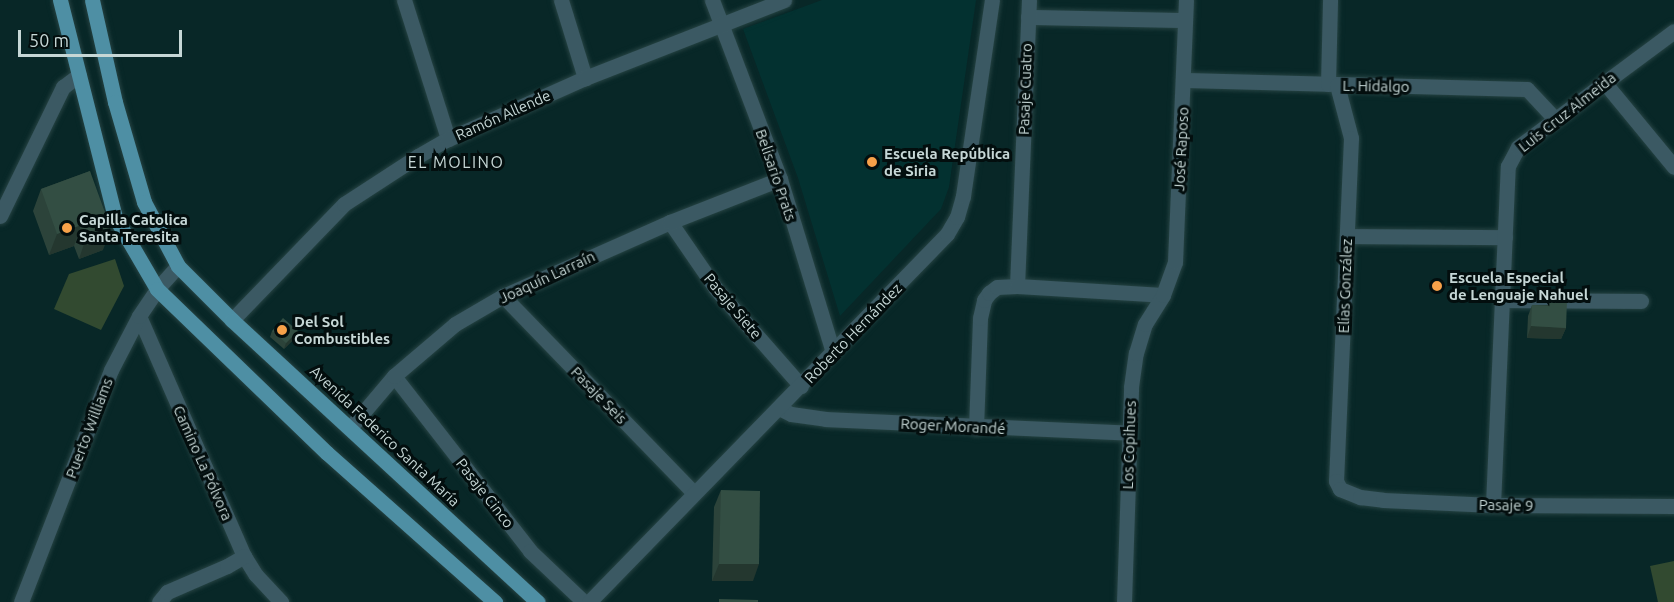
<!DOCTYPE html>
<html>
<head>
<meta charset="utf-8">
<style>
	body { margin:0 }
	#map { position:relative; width:1674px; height:602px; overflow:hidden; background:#082727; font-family:Ubuntu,sans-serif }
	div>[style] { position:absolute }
	.built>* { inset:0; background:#033130 }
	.green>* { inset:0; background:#324a30 }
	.roads { filter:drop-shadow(0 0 2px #264343) drop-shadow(0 0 2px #264343) }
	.minor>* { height:15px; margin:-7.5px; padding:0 7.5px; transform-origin:7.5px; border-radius:7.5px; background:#3b5963 }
	.major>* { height:15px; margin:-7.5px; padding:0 7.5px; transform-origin:7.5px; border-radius:7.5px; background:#4e8fa4 }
	.wall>* { inset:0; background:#2c433a }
	.shaded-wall>* { inset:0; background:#24372f }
	.building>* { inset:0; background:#334e43 }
	.dots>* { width:16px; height:16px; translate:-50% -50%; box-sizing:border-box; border:3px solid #030e0e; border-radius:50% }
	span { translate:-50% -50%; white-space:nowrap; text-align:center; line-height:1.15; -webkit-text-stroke:6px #030e0e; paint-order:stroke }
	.street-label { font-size:15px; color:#c6d7d6 }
	.poi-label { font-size:15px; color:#c6d7d6; font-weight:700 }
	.left { translate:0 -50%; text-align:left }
	.neighbourhood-label { font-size:16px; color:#c6d7d6; letter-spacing:1.5px }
	.scale { position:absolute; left:18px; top:30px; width:164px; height:27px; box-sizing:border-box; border:3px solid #c6d7d6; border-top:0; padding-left:8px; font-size:18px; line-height:21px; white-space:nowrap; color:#c6d7d6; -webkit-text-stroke:4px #030e0e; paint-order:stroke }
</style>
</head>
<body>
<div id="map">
	<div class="built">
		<div style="clip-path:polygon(822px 0,976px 0,949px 187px,941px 209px,840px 316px,798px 178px,743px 29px)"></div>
	</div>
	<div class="green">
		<div style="clip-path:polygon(115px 259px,124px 286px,101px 330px,54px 309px,69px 274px)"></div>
		<div style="clip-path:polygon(1674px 561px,1674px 602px,1658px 602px,1650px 566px)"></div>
	</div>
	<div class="roads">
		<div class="minor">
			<div style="left:404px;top:0;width:146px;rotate:72.4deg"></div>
			<div style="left:561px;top:0;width:82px;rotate:72.9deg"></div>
			<div style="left:712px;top:0;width:191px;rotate:69.2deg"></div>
			<div style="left:780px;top:179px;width:181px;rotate:73deg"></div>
			<div style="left:1028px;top:17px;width:157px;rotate:1.1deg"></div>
			<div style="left:1184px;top:80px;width:343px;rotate:1.5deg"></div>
			<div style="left:1527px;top:89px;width:41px;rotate:47deg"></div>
			<div style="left:1604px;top:82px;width:110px;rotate:50.5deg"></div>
			<div style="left:1328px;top:84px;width:84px;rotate:-88.6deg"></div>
			<div style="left:1337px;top:85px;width:55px;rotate:75.2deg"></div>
			<div style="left:1351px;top:138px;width:343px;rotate:92.5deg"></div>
			<div style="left:1336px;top:481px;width:9px;rotate:63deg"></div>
			<div style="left:1340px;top:489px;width:22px;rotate:22deg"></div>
			<div style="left:1360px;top:497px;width:23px;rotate:7deg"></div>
			<div style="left:1383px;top:500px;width:110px;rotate:2.6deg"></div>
			<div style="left:1493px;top:505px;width:181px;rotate:0.3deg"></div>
			<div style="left:0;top:216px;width:144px;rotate:-64deg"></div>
			<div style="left:63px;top:87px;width:20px;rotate:-37deg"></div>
			<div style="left:670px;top:222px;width:81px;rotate:55.5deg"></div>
			<div style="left:716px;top:289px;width:129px;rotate:48.8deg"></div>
			<div style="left:1347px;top:236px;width:158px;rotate:0.4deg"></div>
			<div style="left:1017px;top:286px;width:286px;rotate:-87.6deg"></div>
			<div style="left:503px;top:296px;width:274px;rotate:45.9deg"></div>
			<div style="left:1503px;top:300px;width:138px;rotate:0.4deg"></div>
			<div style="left:139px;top:316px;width:262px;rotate:66.4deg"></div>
			<div style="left:244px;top:556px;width:22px;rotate:58deg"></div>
			<div style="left:256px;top:575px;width:37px;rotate:47deg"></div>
			<div style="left:232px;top:320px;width:161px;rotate:-46deg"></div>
			<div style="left:344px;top:204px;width:88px;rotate:-33deg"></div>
			<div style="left:418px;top:156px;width:34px;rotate:-30deg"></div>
			<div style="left:448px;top:139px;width:150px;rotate:-24deg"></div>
			<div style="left:585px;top:78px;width:214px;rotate:-21.4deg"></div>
			<div style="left:394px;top:376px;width:222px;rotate:52.1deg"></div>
			<div style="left:530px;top:551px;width:74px;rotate:43.4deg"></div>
			<div style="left:779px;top:408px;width:13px;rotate:27deg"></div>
			<div style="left:791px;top:414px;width:35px;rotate:8deg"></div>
			<div style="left:826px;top:419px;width:303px;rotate:2.6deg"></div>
			<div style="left:350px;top:428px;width:68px;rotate:-49.8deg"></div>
			<div style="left:394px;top:376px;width:80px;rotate:-40.4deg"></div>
			<div style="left:455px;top:324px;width:56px;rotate:-30.3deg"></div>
			<div style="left:503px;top:296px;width:183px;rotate:-23.9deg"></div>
			<div style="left:670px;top:222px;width:118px;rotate:-21.4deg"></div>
			<div style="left:976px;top:428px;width:110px;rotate:-87.9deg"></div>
			<div style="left:980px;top:318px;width:18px;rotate:-77deg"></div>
			<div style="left:984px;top:300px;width:9px;rotate:-54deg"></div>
			<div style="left:989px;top:293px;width:10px;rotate:-37deg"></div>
			<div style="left:997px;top:287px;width:20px;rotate:-3deg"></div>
			<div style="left:1017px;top:286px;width:146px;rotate:3.5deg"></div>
			<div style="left:1493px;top:505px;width:339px;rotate:-87.5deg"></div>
			<div style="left:1508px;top:166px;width:21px;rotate:-62deg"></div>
			<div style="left:1518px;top:147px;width:194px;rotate:-36.6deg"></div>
			<div style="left:21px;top:602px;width:249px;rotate:-68.8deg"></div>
			<div style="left:111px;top:370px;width:61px;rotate:-62.6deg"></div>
			<div style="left:139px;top:316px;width:32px;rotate:-56deg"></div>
			<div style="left:157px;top:289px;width:31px;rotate:-48deg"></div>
			<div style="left:159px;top:602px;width:13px;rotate:-51deg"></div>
			<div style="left:167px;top:592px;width:65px;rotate:-23.4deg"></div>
			<div style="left:227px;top:566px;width:20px;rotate:-30deg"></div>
			<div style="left:589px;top:602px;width:513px;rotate:-45.79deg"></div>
			<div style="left:947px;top:234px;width:20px;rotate:-60deg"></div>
			<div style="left:957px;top:217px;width:22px;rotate:-74deg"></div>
			<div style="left:963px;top:196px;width:198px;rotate:-81.6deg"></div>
			<div style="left:1124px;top:602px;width:215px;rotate:-88.1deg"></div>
			<div style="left:1131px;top:387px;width:34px;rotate:-82deg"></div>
			<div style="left:1136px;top:353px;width:30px;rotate:-73deg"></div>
			<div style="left:1145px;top:324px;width:34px;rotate:-58deg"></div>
			<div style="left:1163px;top:295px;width:35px;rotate:-70deg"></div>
			<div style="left:1175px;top:262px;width:262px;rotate:-87.6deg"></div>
		</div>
		<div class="major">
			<div style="left:60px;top:0;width:224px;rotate:75.8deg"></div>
			<div style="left:115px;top:217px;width:83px;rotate:59.7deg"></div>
			<div style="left:157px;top:289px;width:236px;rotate:44deg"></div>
			<div style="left:327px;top:453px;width:225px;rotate:41.6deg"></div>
			<div style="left:92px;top:0;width:105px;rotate:77.3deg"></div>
			<div style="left:115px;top:102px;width:104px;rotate:73.8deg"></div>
			<div style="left:144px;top:202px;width:72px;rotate:62deg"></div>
			<div style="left:178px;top:266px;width:76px;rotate:45deg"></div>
			<div style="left:232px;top:320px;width:416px;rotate:42.7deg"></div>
		</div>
	</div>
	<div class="wall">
		<div style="clip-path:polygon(90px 171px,103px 250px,79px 259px,74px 246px,49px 255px,33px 211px,41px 189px)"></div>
		<div style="clip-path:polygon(1550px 299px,1566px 328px,1561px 339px,1527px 338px,1528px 316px,1532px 305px,1548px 305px)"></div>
		<div style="clip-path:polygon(272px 331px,298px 331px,296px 337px,284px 349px,270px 337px)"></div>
		<div style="clip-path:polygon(721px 490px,753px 581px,712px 581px,714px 507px)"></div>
	</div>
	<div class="shaded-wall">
		<div style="clip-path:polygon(81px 225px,74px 246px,49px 255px,57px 234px)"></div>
		<div style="clip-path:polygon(111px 229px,103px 250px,79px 259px,86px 238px)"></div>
		<div style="clip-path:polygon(1531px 326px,1566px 328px,1561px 339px,1527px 338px)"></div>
		<div style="clip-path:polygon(298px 331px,296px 337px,284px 349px,286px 343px)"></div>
		<div style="clip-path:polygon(719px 564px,759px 564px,753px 581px,712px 581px)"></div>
	</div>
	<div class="building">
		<div style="clip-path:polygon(90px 171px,111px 229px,86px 238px,81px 225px,57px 234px,41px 189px)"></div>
		<div style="clip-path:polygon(1550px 299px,1567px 300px,1566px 328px,1531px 326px,1532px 305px,1550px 306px)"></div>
		<div style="clip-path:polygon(283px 318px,298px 331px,286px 343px,272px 331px)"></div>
		<div style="clip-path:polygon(721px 490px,760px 491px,759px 564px,719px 564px)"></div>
		<div style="clip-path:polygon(719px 599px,758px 600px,758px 602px,719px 602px)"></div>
	</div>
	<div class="dots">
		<div style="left:872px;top:162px;background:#f7a149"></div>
		<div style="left:67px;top:228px;background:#f7a149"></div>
		<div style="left:1437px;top:286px;background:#f7a149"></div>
		<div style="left:282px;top:330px;background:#f7a149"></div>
	</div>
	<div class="street-label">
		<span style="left:1376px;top:86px;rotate:1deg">L. Hidalgo</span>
		<span style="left:1025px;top:89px;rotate:-88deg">Pasaje Cuatro</span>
		<span style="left:1567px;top:112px;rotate:-38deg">Luis Cruz Almeida</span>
		<span style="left:503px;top:115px;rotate:-24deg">Ramón Allende</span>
		<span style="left:1181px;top:149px;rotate:-87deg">José Raposo</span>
		<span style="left:776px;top:175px;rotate:71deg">Belisario Prats</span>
		<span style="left:547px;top:277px;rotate:-25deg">Joaquín Larraín</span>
		<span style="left:1345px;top:286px;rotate:-88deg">Elías González</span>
		<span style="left:733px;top:306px;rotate:50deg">Pasaje Siete</span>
		<span style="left:853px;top:333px;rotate:-46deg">Roberto Hernández</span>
		<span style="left:599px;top:395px;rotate:46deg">Pasaje Seis</span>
		<span style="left:953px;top:426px;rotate:3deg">Roger Morandé</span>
		<span style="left:89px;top:428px;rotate:-69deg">Puerto Williams</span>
		<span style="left:385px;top:436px;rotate:43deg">Avenida Federico Santa María</span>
		<span style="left:1129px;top:445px;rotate:-88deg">Los Copihues</span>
		<span style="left:203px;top:463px;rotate:66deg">Camino La Pólvora</span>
		<span style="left:485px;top:493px;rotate:52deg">Pasaje Cinco</span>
		<span style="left:1506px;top:505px;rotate:1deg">Pasaje 9</span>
	</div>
	<div class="poi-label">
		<span class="left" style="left:884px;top:162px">Escuela República<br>de Siria</span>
		<span class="left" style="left:79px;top:228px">Capilla Catolica<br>Santa Teresita</span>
		<span class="left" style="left:1449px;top:286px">Escuela Especial<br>de Lenguaje Nahuel</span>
		<span class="left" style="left:294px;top:330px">Del Sol<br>Combustibles</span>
	</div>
	<div class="neighbourhood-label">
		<span style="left:456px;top:162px">EL MOLINO</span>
	</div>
	<div class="scale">50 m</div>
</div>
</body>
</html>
